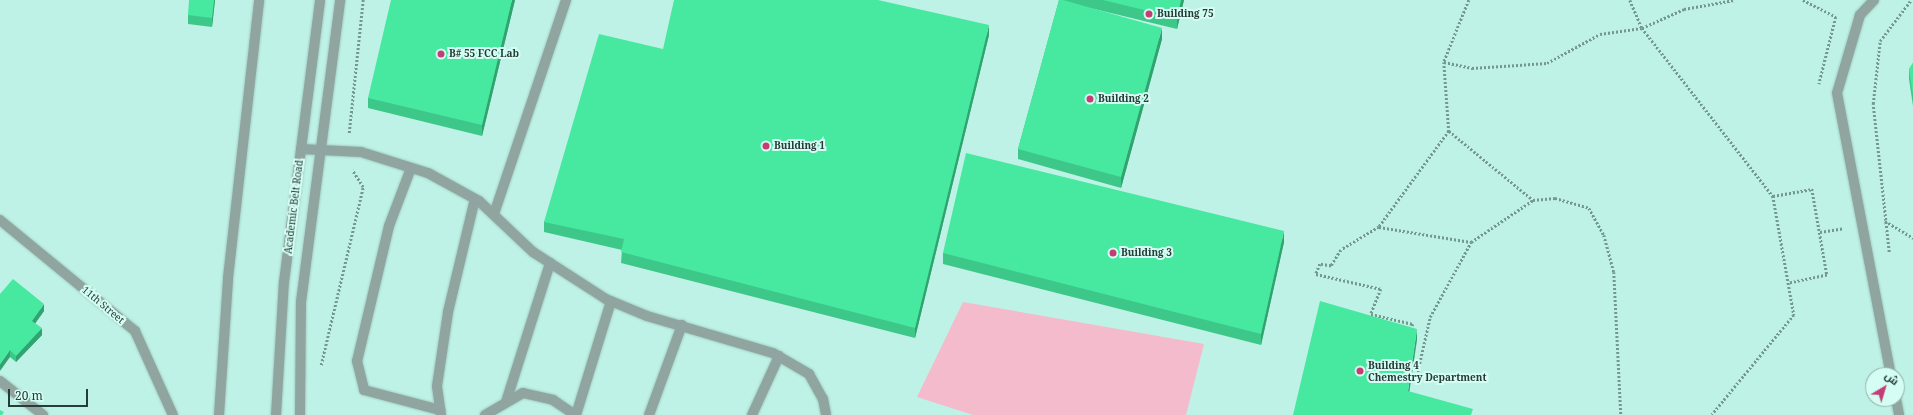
<!DOCTYPE html>
<html>
<head>
<meta charset="utf-8">
<style>
	body { margin:0 }
	#map { position:relative; width:1913px; height:415px; overflow:hidden; background:#bff2e6; font-family:"Noto Serif",Cairo,serif }
	div>[style] { position:absolute }
	.green>* { inset:0; background:#f4bbcc }
	.path>* { height:2.5px; margin-top:-1.25px; transform-origin:0; background:repeating-linear-gradient(90deg,#749890 0 2px,transparent 0 4px) }
	.roads { filter:drop-shadow(0 0 1px #a1cdc3) drop-shadow(0 0 1px #a1cdc3) }
	.minor>* { height:10px; margin:-5px; padding:0 5px; transform-origin:5px; border-radius:5px; background:#90a5a0 }
	.wall>* { inset:0; background:#3dc88a }
	.shaded-wall>* { inset:0; background:#32a270 }
	.building>* { inset:0; background:#47e8a0 }
	.dots>* { width:11px; height:11px; translate:-50% -50%; box-sizing:border-box; border:2px solid #d4fdf3; border-radius:50% }
	span { translate:-50% -50%; white-space:nowrap; text-align:center; line-height:1.15; -webkit-text-stroke:4px #d4fdf3; paint-order:stroke }
	.poi-label { font-size:10px; color:#273b37; font-weight:700 }
	.left { translate:0 -50%; text-align:left }
	.street-label { font-size:10px; color:#273b37 }
	.north { position:absolute; left:1865px; top:367px; width:40px; height:40px; box-sizing:border-box; background:#d4fdf3; border:1px solid #8fafa8; border-radius:50%; rotate:38deg; font-size:11px; font-weight:700; line-height:16px; text-align:center; color:#273b37 }
	.north::after { content:''; display:block; margin:auto; width:14px; height:18px; background:#c63c75; clip-path:polygon(50% 0,100% 100%,50% 72%,0 100%) }
	.scale { position:absolute; left:8px; top:389px; width:80px; height:18px; box-sizing:border-box; border:2px solid #273b37; border-top:0; padding-left:5px; font-size:12px; line-height:14px; white-space:nowrap; color:#273b37; -webkit-text-stroke:3px #d4fdf3; paint-order:stroke }
</style>
</head>
<body>
<div id="map">
	<div class="green">
		<div style="clip-path:polygon(963px 302px,1204px 344px,1186px 415px,973px 415px,917px 397px)"></div>
	</div>
	<div class="path">
		<div style="left:1469px;top:0;width:67px;rotate:112deg"></div>
		<div style="left:1444px;top:62px;width:69px;rotate:85.9deg"></div>
		<div style="left:1449px;top:131px;width:109px;rotate:39.4deg"></div>
		<div style="left:1533px;top:200px;width:22px;rotate:-5deg"></div>
		<div style="left:1555px;top:198px;width:35px;rotate:16deg"></div>
		<div style="left:1589px;top:208px;width:31px;rotate:61deg"></div>
		<div style="left:1604px;top:235px;width:38px;rotate:75deg"></div>
		<div style="left:1614px;top:272px;width:143px;rotate:87.2deg"></div>
		<div style="left:1630px;top:0;width:30px;rotate:67deg"></div>
		<div style="left:1642px;top:28px;width:213px;rotate:52.1deg"></div>
		<div style="left:1773px;top:196px;width:121px;rotate:80deg"></div>
		<div style="left:1794px;top:315px;width:129px;rotate:129.4deg"></div>
		<div style="left:1803px;top:0;width:37px;rotate:27deg"></div>
		<div style="left:1836px;top:17px;width:69px;rotate:104.2deg"></div>
		<div style="left:1444px;top:62px;width:29px;rotate:12deg"></div>
		<div style="left:1472px;top:68px;width:75px;rotate:-3.8deg"></div>
		<div style="left:1547px;top:63px;width:60px;rotate:-28.7deg"></div>
		<div style="left:1600px;top:34px;width:42px;rotate:-8.1deg"></div>
		<div style="left:1642px;top:28px;width:46px;rotate:-24.3deg"></div>
		<div style="left:1684px;top:9px;width:51px;rotate:-10.2deg"></div>
		<div style="left:1449px;top:131px;width:119px;rotate:126.1deg"></div>
		<div style="left:1379px;top:227px;width:93px;rotate:9.3deg"></div>
		<div style="left:1471px;top:242px;width:75px;rotate:-34.1deg"></div>
		<div style="left:349px;top:133px;width:134px;rotate:-84deg"></div>
		<div style="left:1773px;top:196px;width:40px;rotate:-10deg"></div>
		<div style="left:1812px;top:189px;width:87px;rotate:80.1deg"></div>
		<div style="left:1827px;top:275px;width:39px;rotate:168deg"></div>
		<div style="left:1885px;top:221px;width:33px;rotate:31deg"></div>
		<div style="left:1379px;top:227px;width:44px;rotate:148.8deg"></div>
		<div style="left:1341px;top:250px;width:19px;rotate:122deg"></div>
		<div style="left:1331px;top:266px;width:11px;rotate:-170deg"></div>
		<div style="left:1320px;top:264px;width:11px;rotate:112deg"></div>
		<div style="left:1316px;top:274px;width:67px;rotate:13deg"></div>
		<div style="left:1381px;top:289px;width:27px;rotate:112deg"></div>
		<div style="left:1371px;top:314px;width:43px;rotate:13.4deg"></div>
		<div style="left:1413px;top:324px;width:5px;rotate:112deg"></div>
		<div style="left:1820px;top:232px;width:24px;rotate:-9deg"></div>
		<div style="left:1889px;top:252px;width:149px;rotate:-96.2deg"></div>
		<div style="left:1873px;top:104px;width:63px;rotate:-83.7deg"></div>
		<div style="left:1880px;top:41px;width:51px;rotate:-52.9deg"></div>
		<div style="left:321px;top:365px;width:183px;rotate:-76.7deg"></div>
		<div style="left:363px;top:187px;width:20px;rotate:-123deg"></div>
		<div style="left:1415px;top:383px;width:68px;rotate:-77.2deg"></div>
		<div style="left:1430px;top:317px;width:85px;rotate:-61.3deg"></div>
	</div>
	<div class="roads">
		<div class="minor">
			<div style="left:1874px;top:0;width:21px;rotate:133deg"></div>
			<div style="left:1860px;top:15px;width:81px;rotate:106.4deg"></div>
			<div style="left:1837px;top:93px;width:287px;rotate:79.2deg"></div>
			<div style="left:301px;top:149px;width:60px;rotate:2.9deg"></div>
			<div style="left:361px;top:152px;width:70px;rotate:17.4deg"></div>
			<div style="left:428px;top:173px;width:58px;rotate:28.8deg"></div>
			<div style="left:479px;top:201px;width:74px;rotate:43.4deg"></div>
			<div style="left:533px;top:252px;width:87px;rotate:32.8deg"></div>
			<div style="left:606px;top:299px;width:44px;rotate:22.5deg"></div>
			<div style="left:647px;top:316px;width:131px;rotate:16.4deg"></div>
			<div style="left:773px;top:353px;width:42px;rotate:30.3deg"></div>
			<div style="left:809px;top:374px;width:29px;rotate:61deg"></div>
			<div style="left:823px;top:399px;width:16px;rotate:79deg"></div>
			<div style="left:411px;top:168px;width:62px;rotate:110.8deg"></div>
			<div style="left:389px;top:226px;width:139px;rotate:103.3deg"></div>
			<div style="left:357px;top:361px;width:30px;rotate:76deg"></div>
			<div style="left:364px;top:390px;width:79px;rotate:14.7deg"></div>
			<div style="left:494px;top:214px;width:226px;rotate:-71.4deg"></div>
			<div style="left:0;top:220px;width:175px;rotate:39.4deg"></div>
			<div style="left:135px;top:331px;width:92px;rotate:65.7deg"></div>
			<div style="left:0;top:381px;width:55px;rotate:38.3deg"></div>
			<div style="left:1896px;top:399px;width:16px;rotate:79deg"></div>
			<div style="left:506px;top:402px;width:146px;rotate:-72.4deg"></div>
			<div style="left:219px;top:415px;width:137px;rotate:-86.2deg"></div>
			<div style="left:228px;top:278px;width:280px;rotate:-83.6deg"></div>
			<div style="left:276px;top:415px;width:133px;rotate:-86.6deg"></div>
			<div style="left:284px;top:282px;width:284px;rotate:-82.7deg"></div>
			<div style="left:300px;top:415px;width:113px;rotate:-89.5deg"></div>
			<div style="left:301px;top:302px;width:305px;rotate:-82.6deg"></div>
			<div style="left:441px;top:415px;width:29px;rotate:-98deg"></div>
			<div style="left:437px;top:386px;width:75px;rotate:-81.5deg"></div>
			<div style="left:448px;top:312px;width:116px;rotate:-76.6deg"></div>
			<div style="left:485px;top:415px;width:44px;rotate:-30.1deg"></div>
			<div style="left:523px;top:393px;width:31px;rotate:13deg"></div>
			<div style="left:553px;top:400px;width:27px;rotate:34deg"></div>
			<div style="left:576px;top:415px;width:119px;rotate:-72.9deg"></div>
			<div style="left:649px;top:415px;width:96px;rotate:-69.9deg"></div>
			<div style="left:752px;top:415px;width:65px;rotate:-65.4deg"></div>
		</div>
	</div>
	<div class="wall">
		<div style="clip-path:polygon(215px 0,212px 27px,188px 24px,188px 15px)"></div>
		<div style="clip-path:polygon(515px 0,482px 136px,368px 108px,368px 98px)"></div>
		<div style="clip-path:polygon(1059px 0,1184px 0,1177px 29px,1090px 8px,1162px 39px,1121px 188px,1018px 159px,1018px 149px)"></div>
		<div style="clip-path:polygon(989px 35px,915px 338px,621px 263px,622px 250px,544px 232px,544px 222px,663px 49px)"></div>
		<div style="clip-path:polygon(1913px 63px,1913px 106px,1909px 79px,1909px 69px)"></div>
		<div style="clip-path:polygon(1284px 242px,1261px 345px,943px 264px,943px 253px)"></div>
		<div style="clip-path:polygon(0 294px,44px 311px,35px 323px,42px 335px,16px 362px,10px 357px)"></div>
	</div>
	<div class="shaded-wall">
		<div style="clip-path:polygon(214px 0,215px 0,212px 27px,212px 18px)"></div>
		<div style="clip-path:polygon(512px 0,515px 0,482px 136px,482px 125px)"></div>
		<div style="clip-path:polygon(1181px 0,1184px 0,1177px 29px,1177px 18px)"></div>
		<div style="clip-path:polygon(989px 25px,989px 35px,915px 338px,915px 328px)"></div>
		<div style="clip-path:polygon(1162px 28px,1162px 39px,1121px 188px,1121px 177px)"></div>
		<div style="clip-path:polygon(1284px 231px,1284px 242px,1261px 345px,1261px 334px)"></div>
		<div style="clip-path:polygon(44px 304px,44px 311px,32px 328px,32px 321px)"></div>
		<div style="clip-path:polygon(42px 328px,42px 335px,16px 362px,16px 356px)"></div>
		<div style="clip-path:polygon(1417px 329px,1417px 340px,1408px 401px,1408px 391px)"></div>
		<div style="clip-path:polygon(10px 350px,10px 357px,0 371px,0 364px)"></div>
	</div>
	<div class="building">
		<div style="clip-path:polygon(189px 0,214px 0,212px 18px,188px 15px)"></div>
		<div style="clip-path:polygon(391px 0,512px 0,482px 125px,368px 98px)"></div>
		<div style="clip-path:polygon(674px 0,878px 0,989px 25px,915px 328px,621px 252px,624px 239px,544px 222px,599px 34px,663px 49px)"></div>
		<div style="clip-path:polygon(1059px 0,1063px 0,1162px 28px,1121px 177px,1018px 149px)"></div>
		<div style="clip-path:polygon(1103px 0,1181px 0,1177px 18px)"></div>
		<div style="clip-path:polygon(1913px 63px,1913px 95px,1909px 69px)"></div>
		<div style="clip-path:polygon(966px 153px,1284px 231px,1261px 334px,943px 253px)"></div>
		<div style="clip-path:polygon(13px 279px,44px 304px,32px 321px,42px 328px,16px 356px,10px 350px,0 364px,0 294px)"></div>
		<div style="clip-path:polygon(1320px 301px,1417px 329px,1408px 391px,1473px 409px,1471px 415px,1293px 415px)"></div>
		<div style="clip-path:polygon(0 410px,4px 412px,2px 415px,0 415px)"></div>
	</div>
	<div class="dots">
		<div style="left:1149px;top:14px;background:#c63c75"></div>
		<div style="left:441px;top:54px;background:#c63c75"></div>
		<div style="left:1090px;top:99px;background:#c63c75"></div>
		<div style="left:766px;top:146px;background:#c63c75"></div>
		<div style="left:1113px;top:253px;background:#c63c75"></div>
		<div style="left:1360px;top:371px;background:#c63c75"></div>
	</div>
	<div class="poi-label">
		<span class="left" style="left:1157px;top:14px">Building 75</span>
		<span class="left" style="left:449px;top:54px">B# 55 FCC Lab</span>
		<span class="left" style="left:1098px;top:99px">Building 2</span>
		<span class="left" style="left:774px;top:146px">Building 1</span>
		<span class="left" style="left:1121px;top:253px">Building 3</span>
		<span class="left" style="left:1368px;top:371px">Building 4<br>Chemestry Department</span>
	</div>
	<div class="street-label">
		<span style="left:294px;top:207px;rotate:-83deg">Academic Belt Road</span>
		<span style="left:103px;top:305px;rotate:40deg">11th Street</span>
	</div>
	<div class="north">ش</div>
	<div class="scale">20 m</div>
</div>
</body>
</html>
